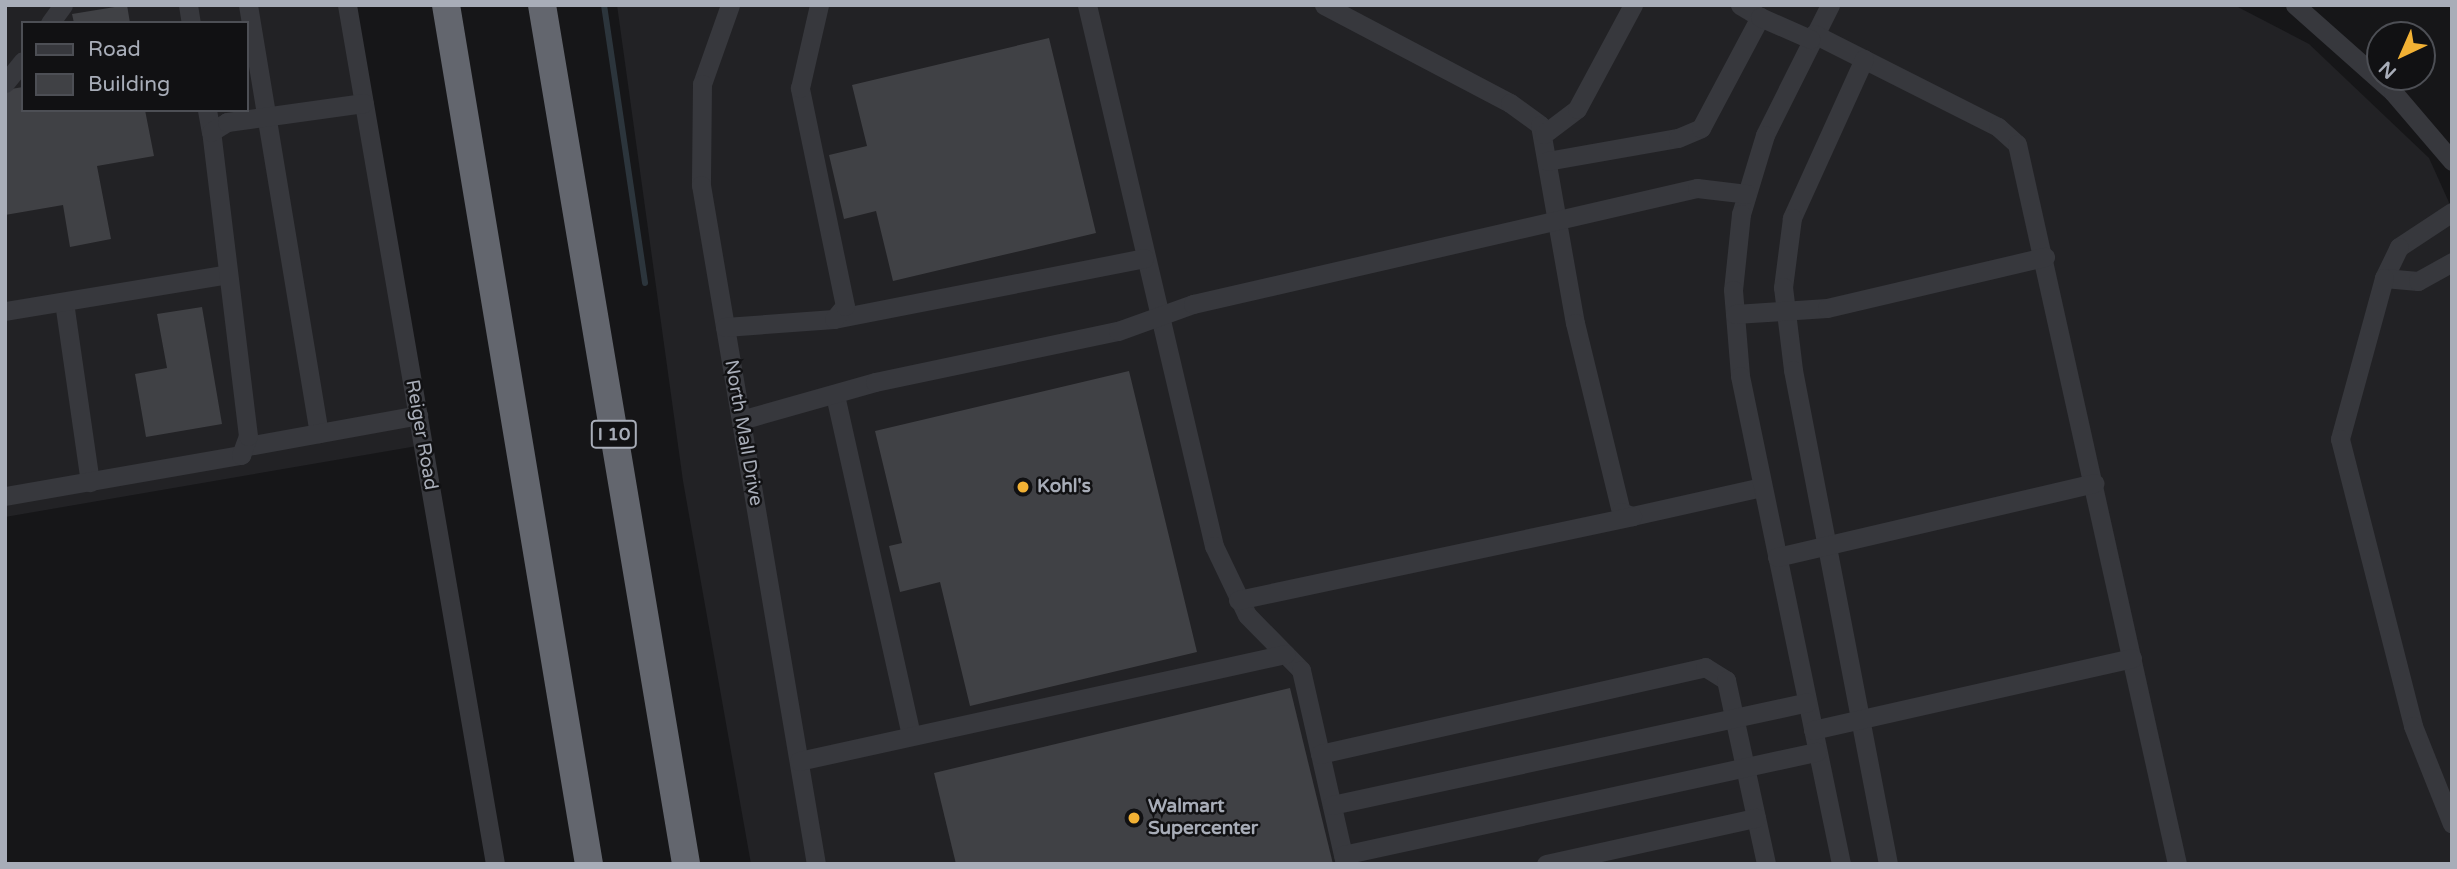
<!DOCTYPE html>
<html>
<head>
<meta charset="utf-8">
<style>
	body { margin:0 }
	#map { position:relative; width:2457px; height:869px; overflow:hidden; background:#161618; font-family:"Varela Round",sans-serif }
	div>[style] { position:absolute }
	.built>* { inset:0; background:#222225 }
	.stream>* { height:6px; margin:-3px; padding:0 3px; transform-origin:3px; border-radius:3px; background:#2c353c }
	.building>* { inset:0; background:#404145 }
	.minor>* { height:19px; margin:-9.5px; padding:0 9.5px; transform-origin:9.5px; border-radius:9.5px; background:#37383d }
	.highway>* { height:28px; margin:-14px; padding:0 14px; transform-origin:14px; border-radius:14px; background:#63666e }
	.dots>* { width:19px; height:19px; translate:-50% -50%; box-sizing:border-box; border:4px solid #111113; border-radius:50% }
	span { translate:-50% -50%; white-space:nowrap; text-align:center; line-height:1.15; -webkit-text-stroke:5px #111113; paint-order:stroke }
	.shield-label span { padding:2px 5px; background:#111113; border:2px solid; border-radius:5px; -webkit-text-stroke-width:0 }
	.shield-label { font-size:18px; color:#a8adb8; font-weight:700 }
	.street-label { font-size:19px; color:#a8adb8 }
	.poi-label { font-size:19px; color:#a8adb8; font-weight:700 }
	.left { translate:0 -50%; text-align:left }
	.frame { position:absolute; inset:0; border:7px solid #a8adb8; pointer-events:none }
	.legend { position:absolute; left:21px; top:21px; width:228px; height:91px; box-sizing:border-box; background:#111113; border:2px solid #4d4f55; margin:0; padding:9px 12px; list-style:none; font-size:21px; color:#a8adb8 }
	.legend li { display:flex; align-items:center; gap:14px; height:35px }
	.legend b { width:35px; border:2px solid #4d4f55 }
	.north { position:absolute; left:2366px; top:21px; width:70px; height:70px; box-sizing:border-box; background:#111113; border:2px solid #4d4f55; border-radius:50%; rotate:224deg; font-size:19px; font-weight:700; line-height:28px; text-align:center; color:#a8adb8 }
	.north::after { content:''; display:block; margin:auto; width:24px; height:32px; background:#f2b134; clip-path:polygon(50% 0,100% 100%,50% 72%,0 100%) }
</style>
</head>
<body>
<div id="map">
	<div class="built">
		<div style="clip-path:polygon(evenodd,5px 5px,347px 5px,423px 445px,5px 517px,5px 5px,23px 23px,247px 23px,247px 110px,23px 110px,23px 23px)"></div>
		<div style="clip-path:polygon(617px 5px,2234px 5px,2309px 44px,2429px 158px,2452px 209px,2452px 864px,751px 864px,683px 481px)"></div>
	</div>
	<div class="stream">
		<div style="left:604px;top:5px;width:281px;rotate:81.6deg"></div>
	</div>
	<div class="building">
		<div style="clip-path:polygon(127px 5px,130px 23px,74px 23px,72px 14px)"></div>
		<div style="clip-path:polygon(1049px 38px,1096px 233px,893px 281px,876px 211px,844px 219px,829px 155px,867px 146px,852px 85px)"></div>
		<div style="clip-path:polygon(23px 87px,23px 110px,145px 110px,154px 156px,97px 166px,111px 239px,70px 247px,63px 205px,5px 215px,5px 90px)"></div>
		<div style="clip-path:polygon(202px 307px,222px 424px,146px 437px,135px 374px,167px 368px,157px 314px)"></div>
		<div style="clip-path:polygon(1129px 371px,1197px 652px,970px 706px,940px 582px,900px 592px,889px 546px,902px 543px,875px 431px)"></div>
		<div style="clip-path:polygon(1290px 688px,1333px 864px,956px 864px,934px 773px)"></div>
	</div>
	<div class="minor">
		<div style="left:188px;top:5px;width:18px;rotate:81deg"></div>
		<div style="left:248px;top:5px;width:434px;rotate:80.6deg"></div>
		<div style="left:347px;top:5px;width:872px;rotate:80.22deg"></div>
		<div style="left:730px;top:5px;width:84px;rotate:109.5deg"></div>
		<div style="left:702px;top:84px;width:101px;rotate:90.6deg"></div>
		<div style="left:701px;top:185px;width:689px;rotate:80.39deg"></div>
		<div style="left:1087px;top:5px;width:556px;rotate:76.79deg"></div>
		<div style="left:1214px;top:546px;width:76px;rotate:64.4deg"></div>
		<div style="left:1247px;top:615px;width:77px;rotate:45.5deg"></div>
		<div style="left:1301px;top:670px;width:199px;rotate:77.2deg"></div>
		<div style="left:1324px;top:5px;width:210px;rotate:27.8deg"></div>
		<div style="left:1510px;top:103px;width:37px;rotate:36deg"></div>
		<div style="left:1540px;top:125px;width:201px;rotate:80deg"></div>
		<div style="left:1575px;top:323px;width:195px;rotate:76.3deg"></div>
		<div style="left:1621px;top:512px;width:12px;rotate:20deg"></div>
		<div style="left:1632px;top:516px;width:133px;rotate:-12.6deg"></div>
		<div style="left:1740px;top:5px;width:23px;rotate:31deg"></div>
		<div style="left:1830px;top:5px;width:145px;rotate:116.6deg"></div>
		<div style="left:1765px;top:135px;width:83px;rotate:106.9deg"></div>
		<div style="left:1741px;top:214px;width:76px;rotate:96deg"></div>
		<div style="left:1733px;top:290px;width:86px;rotate:85.3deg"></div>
		<div style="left:1740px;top:376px;width:498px;rotate:78.3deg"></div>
		<div style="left:2295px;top:5px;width:131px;rotate:41.6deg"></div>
		<div style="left:2393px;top:92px;width:91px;rotate:49.5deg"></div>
		<div style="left:50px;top:23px;width:22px;rotate:-54deg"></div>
		<div style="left:1814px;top:34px;width:206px;rotate:26.8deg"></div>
		<div style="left:1998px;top:127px;width:25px;rotate:42deg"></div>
		<div style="left:2017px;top:144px;width:738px;rotate:77.47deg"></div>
		<div style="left:1864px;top:59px;width:175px;rotate:114.4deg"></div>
		<div style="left:1792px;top:218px;width:70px;rotate:97.4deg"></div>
		<div style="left:1783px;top:287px;width:84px;rotate:83.1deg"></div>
		<div style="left:1793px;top:370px;width:503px;rotate:79.11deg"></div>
		<div style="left:5px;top:83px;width:28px;rotate:-51deg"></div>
		<div style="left:207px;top:110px;width:22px;rotate:80deg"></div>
		<div style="left:1544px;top:134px;width:41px;rotate:-37.1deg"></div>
		<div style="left:1577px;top:109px;width:118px;rotate:-61.7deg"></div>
		<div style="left:1547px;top:161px;width:133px;rotate:-10deg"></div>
		<div style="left:1678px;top:138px;width:25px;rotate:-23deg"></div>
		<div style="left:1701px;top:128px;width:126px;rotate:-62deg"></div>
		<div style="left:1760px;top:17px;width:55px;rotate:23.7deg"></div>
		<div style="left:2452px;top:212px;width:64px;rotate:146.6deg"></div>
		<div style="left:2399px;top:247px;width:34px;rotate:116deg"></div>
		<div style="left:2384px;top:278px;width:34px;rotate:5deg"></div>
		<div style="left:2418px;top:281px;width:39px;rotate:-29deg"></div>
		<div style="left:2384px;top:278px;width:167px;rotate:105.3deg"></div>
		<div style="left:2340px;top:439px;width:296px;rotate:75.7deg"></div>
		<div style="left:2413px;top:726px;width:105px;rotate:68.3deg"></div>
		<div style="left:64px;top:302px;width:182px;rotate:81.8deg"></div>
		<div style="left:5px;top:311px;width:226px;rotate:-9.4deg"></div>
		<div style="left:1735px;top:314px;width:92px;rotate:-3.7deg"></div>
		<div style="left:1827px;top:308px;width:224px;rotate:-13.2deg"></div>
		<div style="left:834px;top:319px;width:316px;rotate:-11.1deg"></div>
		<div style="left:725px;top:327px;width:109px;rotate:-4.2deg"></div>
		<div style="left:834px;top:319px;width:17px;rotate:-50deg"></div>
		<div style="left:845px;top:306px;width:223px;rotate:-101.7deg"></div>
		<div style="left:800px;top:88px;width:85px;rotate:-77.1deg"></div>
		<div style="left:835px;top:395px;width:349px;rotate:77.4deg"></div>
		<div style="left:741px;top:420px;width:139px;rotate:-15.8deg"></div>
		<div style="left:875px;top:382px;width:248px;rotate:-11.9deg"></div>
		<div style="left:1118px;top:331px;width:80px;rotate:-19.8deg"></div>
		<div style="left:1193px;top:304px;width:517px;rotate:-12.96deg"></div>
		<div style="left:1697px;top:188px;width:50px;rotate:6.8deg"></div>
		<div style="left:248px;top:446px;width:173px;rotate:-10.3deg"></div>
		<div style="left:5px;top:496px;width:240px;rotate:-9.9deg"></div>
		<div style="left:241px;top:455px;width:20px;rotate:-70deg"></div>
		<div style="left:248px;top:436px;width:306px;rotate:-96.9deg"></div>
		<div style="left:211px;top:132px;width:19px;rotate:-32deg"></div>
		<div style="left:227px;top:122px;width:138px;rotate:-7.9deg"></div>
		<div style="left:1777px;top:557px;width:326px;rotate:-13.1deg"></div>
		<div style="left:1238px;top:600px;width:403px;rotate:-12deg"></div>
		<div style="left:1813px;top:730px;width:327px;rotate:-12.7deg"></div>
		<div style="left:1320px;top:754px;width:395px;rotate:-12.7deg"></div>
		<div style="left:1705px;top:667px;width:25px;rotate:32deg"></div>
		<div style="left:1726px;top:680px;width:188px;rotate:77.7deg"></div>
		<div style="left:799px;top:761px;width:498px;rotate:-12.4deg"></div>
		<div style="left:1332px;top:805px;width:486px;rotate:-12.2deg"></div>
		<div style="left:1343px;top:855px;width:485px;rotate:-12.3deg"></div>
		<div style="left:1546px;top:864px;width:215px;rotate:-12.4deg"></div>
	</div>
	<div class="highway">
		<div style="left:446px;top:5px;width:871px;rotate:80.55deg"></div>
		<div style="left:542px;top:5px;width:871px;rotate:80.48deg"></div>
	</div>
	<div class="dots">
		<div style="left:1023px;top:487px;background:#f2b134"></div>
		<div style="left:1134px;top:818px;background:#f2b134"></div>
	</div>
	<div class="shield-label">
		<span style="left:614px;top:434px">I 10</span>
	</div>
	<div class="street-label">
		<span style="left:743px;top:433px;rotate:80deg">North Mall Drive</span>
		<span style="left:421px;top:435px;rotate:80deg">Reiger Road</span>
	</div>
	<div class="poi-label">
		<span class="left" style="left:1037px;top:487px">Kohl's</span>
		<span class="left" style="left:1148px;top:818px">Walmart<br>Supercenter</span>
	</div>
	<div class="frame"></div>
	<ul class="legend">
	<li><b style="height:9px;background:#37383d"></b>Road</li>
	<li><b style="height:19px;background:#404145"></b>Building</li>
	</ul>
	<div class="north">N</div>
</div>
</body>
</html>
